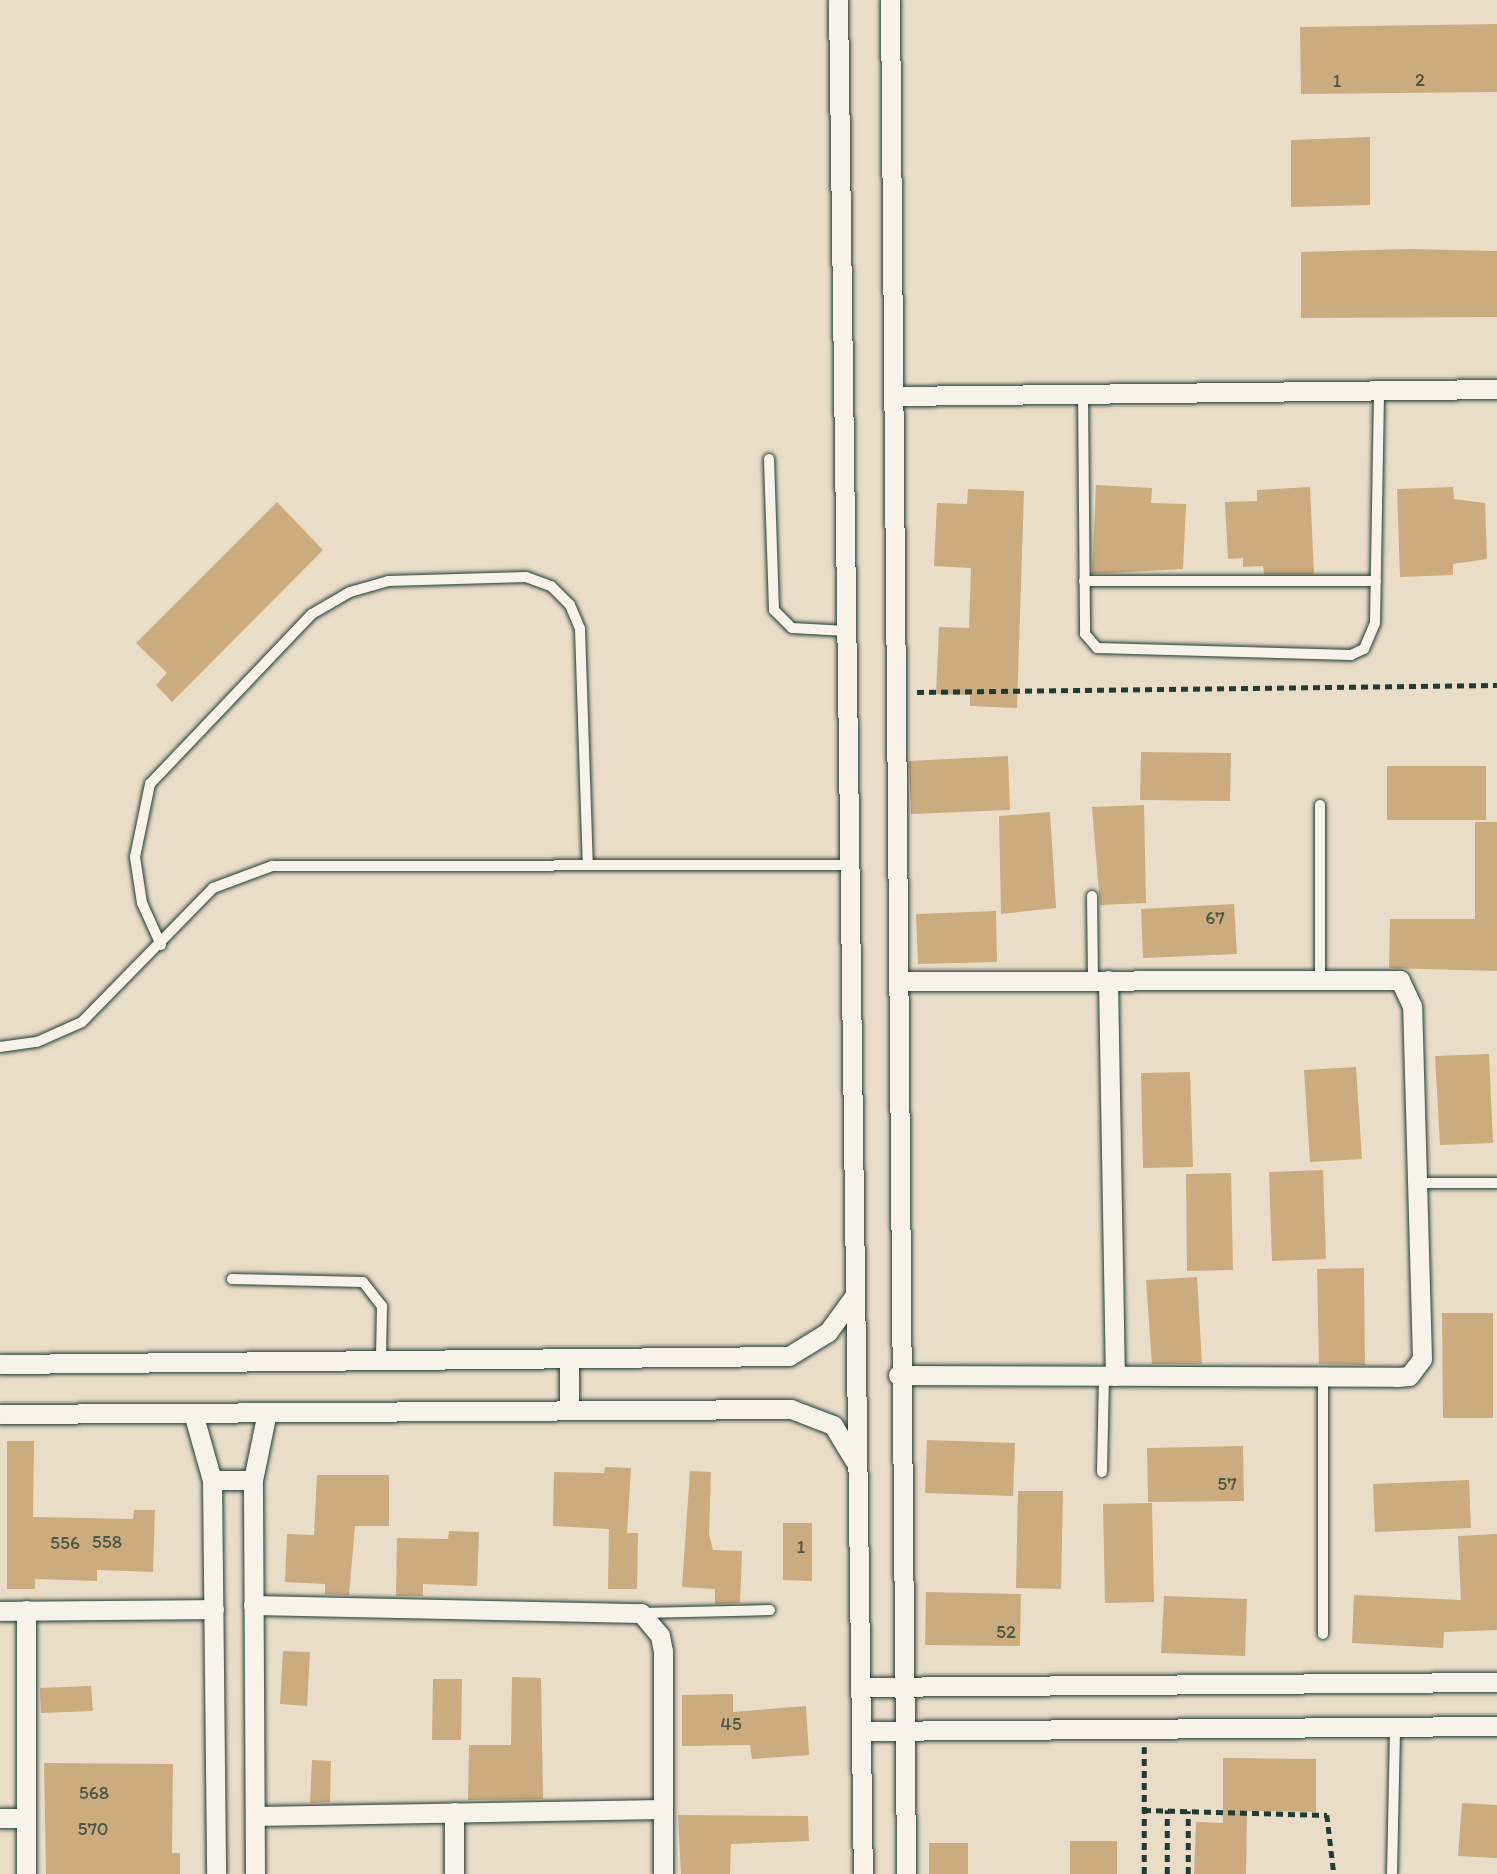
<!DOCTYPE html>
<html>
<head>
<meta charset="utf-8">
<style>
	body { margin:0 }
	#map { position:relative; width:1497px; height:1874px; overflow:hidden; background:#eaddc8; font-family:Itim,sans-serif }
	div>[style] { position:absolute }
	.building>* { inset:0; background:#ccab7f }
	.path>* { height:4.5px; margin-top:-2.25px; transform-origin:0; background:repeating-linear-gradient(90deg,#1f3d34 0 7px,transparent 0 12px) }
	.roads { filter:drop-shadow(0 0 2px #1f3d34) drop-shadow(0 0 2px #1f3d34) }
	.service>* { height:10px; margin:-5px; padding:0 5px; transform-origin:5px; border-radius:5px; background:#f7f3e8 }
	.minor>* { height:19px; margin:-9.5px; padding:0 9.5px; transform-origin:9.5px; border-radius:9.5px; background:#f7f3e8 }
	span { translate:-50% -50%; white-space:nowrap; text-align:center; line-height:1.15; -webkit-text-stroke:5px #f7f3e8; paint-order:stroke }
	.number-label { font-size:19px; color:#4a5847 }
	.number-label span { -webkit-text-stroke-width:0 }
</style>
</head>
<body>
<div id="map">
	<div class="building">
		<div style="clip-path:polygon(1497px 24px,1497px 92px,1301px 94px,1300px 27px)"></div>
		<div style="clip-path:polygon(1370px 137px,1370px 205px,1291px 207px,1291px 140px)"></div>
		<div style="clip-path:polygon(1409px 249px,1497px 251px,1497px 317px,1301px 318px,1301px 252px)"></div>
		<div style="clip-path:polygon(1096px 485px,1152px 488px,1151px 503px,1186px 504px,1183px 569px,1092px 574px)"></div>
		<div style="clip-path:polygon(1310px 487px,1314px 574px,1264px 574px,1263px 566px,1243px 567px,1243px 558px,1228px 559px,1225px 502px,1257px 501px,1257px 490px)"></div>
		<div style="clip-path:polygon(1453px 487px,1454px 499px,1485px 503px,1487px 559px,1453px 564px,1453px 575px,1400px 577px,1397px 489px)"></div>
		<div style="clip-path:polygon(968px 489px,1024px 491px,1017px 708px,970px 706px,970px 695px,936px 694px,939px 627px,969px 628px,971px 568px,934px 566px,937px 503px,967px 504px)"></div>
		<div style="clip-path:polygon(277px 502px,323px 550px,172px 702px,156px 685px,167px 673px,136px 643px)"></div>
		<div style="clip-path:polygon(1141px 752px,1231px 753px,1230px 801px,1140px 800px)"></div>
		<div style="clip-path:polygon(1008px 756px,1010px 810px,911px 814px,909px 761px)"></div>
		<div style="clip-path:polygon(1387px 766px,1486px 766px,1486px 820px,1387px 820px)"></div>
		<div style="clip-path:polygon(1144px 805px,1146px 903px,1100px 905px,1092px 807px)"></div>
		<div style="clip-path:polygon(1050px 812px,1056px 908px,1001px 914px,999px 816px)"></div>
		<div style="clip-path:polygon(1475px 822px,1497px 822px,1497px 971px,1389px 968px,1390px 919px,1475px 919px)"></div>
		<div style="clip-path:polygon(1234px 904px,1237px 954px,1143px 958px,1141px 909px)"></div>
		<div style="clip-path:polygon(996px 911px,997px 962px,918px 964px,916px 914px)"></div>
		<div style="clip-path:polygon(1489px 1054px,1493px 1143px,1440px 1145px,1435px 1056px)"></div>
		<div style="clip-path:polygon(1356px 1067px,1362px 1159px,1310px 1162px,1304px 1070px)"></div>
		<div style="clip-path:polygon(1190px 1072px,1193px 1167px,1143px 1168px,1141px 1073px)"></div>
		<div style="clip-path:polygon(1323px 1170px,1326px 1259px,1272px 1261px,1269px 1172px)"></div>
		<div style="clip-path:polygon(1231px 1173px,1233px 1270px,1187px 1271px,1186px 1174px)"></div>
		<div style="clip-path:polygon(1364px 1268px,1365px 1365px,1319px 1364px,1317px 1269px)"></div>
		<div style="clip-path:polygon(1197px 1277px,1202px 1364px,1152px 1364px,1146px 1280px)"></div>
		<div style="clip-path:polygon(1442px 1313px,1493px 1313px,1493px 1418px,1443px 1418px)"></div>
		<div style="clip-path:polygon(927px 1440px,1015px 1443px,1013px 1496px,925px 1493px)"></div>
		<div style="clip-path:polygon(7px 1441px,34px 1441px,33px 1517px,133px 1519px,134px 1510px,155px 1510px,153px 1572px,97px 1570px,97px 1581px,35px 1579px,35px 1589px,7px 1589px)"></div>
		<div style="clip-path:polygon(1243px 1446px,1244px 1501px,1148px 1502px,1147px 1448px)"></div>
		<div style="clip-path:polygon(605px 1467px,631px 1468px,627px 1533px,638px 1533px,637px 1589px,608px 1589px,609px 1529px,553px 1526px,554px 1472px,604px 1473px)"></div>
		<div style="clip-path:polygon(690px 1471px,711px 1472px,709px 1534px,713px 1550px,742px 1551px,740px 1603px,715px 1604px,715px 1589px,682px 1587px)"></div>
		<div style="clip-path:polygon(317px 1475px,389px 1475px,389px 1526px,355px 1526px,349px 1595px,325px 1594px,325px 1584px,285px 1582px,287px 1534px,314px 1535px)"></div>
		<div style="clip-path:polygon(1469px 1480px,1471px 1528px,1375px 1532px,1373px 1484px)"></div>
		<div style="clip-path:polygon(1018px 1491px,1063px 1491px,1061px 1589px,1016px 1588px)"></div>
		<div style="clip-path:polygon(1152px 1503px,1154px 1602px,1105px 1603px,1103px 1504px)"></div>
		<div style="clip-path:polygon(783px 1523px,812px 1523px,812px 1581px,783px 1580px)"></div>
		<div style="clip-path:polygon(449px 1531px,479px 1532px,477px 1586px,423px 1584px,423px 1596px,396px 1596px,397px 1538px,448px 1539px)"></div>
		<div style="clip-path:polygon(1497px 1534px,1497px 1630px,1444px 1632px,1443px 1648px,1352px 1643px,1354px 1595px,1461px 1600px,1458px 1536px)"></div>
		<div style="clip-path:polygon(926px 1592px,1021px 1594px,1020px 1646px,925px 1645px)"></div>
		<div style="clip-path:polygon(1164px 1596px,1247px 1599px,1245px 1656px,1161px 1653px)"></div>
		<div style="clip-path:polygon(283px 1651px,310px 1652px,307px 1706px,280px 1704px)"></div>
		<div style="clip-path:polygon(512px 1677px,541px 1678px,543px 1799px,468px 1800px,469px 1745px,511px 1745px)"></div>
		<div style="clip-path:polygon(433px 1679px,462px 1679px,461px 1740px,432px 1740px)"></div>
		<div style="clip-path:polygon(91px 1686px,93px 1711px,41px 1713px,40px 1688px)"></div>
		<div style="clip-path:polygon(733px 1694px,733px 1712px,806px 1706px,809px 1755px,752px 1759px,750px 1745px,682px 1746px,682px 1695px)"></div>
		<div style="clip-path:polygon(1223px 1758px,1316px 1759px,1316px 1812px,1247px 1811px,1246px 1874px,1194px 1874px,1196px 1822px,1223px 1823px)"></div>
		<div style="clip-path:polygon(312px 1760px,331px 1761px,330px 1802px,310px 1803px)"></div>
		<div style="clip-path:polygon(44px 1763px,173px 1764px,172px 1853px,180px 1853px,180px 1874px,46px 1874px)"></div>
		<div style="clip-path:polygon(1462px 1803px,1497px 1805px,1497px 1858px,1458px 1856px)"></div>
		<div style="clip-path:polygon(678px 1815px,808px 1816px,809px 1841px,731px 1844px,730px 1874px,681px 1874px)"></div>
		<div style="clip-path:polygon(1070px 1841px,1117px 1841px,1117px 1874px,1070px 1874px)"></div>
		<div style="clip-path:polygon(929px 1843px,968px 1843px,968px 1874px,929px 1874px)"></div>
	</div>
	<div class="path">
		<div style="left:917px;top:692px;width:580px;rotate:-0.69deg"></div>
		<div style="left:1144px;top:1810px;width:183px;rotate:1.6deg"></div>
		<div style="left:1327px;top:1815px;width:59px;rotate:83.2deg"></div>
		<div style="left:1144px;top:1874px;width:127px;rotate:-90deg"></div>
		<div style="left:1167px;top:1874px;width:64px;rotate:-90deg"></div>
		<div style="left:1188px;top:1874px;width:63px;rotate:-90deg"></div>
	</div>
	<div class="roads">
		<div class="service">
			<div style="left:1083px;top:394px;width:240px;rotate:89.5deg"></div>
			<div style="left:1085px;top:634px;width:18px;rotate:49deg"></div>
			<div style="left:1097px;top:648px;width:254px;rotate:1.6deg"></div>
			<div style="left:1351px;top:655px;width:14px;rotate:-25deg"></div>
			<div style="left:1364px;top:649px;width:28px;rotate:-67deg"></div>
			<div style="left:1375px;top:623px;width:233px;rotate:-89deg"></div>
			<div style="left:769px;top:459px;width:151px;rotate:88.1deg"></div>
			<div style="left:774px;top:610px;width:25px;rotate:45deg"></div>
			<div style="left:792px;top:628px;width:55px;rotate:3.1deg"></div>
			<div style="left:1084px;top:581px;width:292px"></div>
			<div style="left:1320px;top:805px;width:172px;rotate:90deg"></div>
			<div style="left:1092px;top:896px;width:84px;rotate:89.3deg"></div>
			<div style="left:161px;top:945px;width:46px;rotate:-114.3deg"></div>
			<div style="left:142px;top:903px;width:47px;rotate:-98.7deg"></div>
			<div style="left:135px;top:857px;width:75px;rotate:-78.4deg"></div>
			<div style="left:150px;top:784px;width:235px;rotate:-46.4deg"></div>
			<div style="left:312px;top:614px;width:44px;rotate:-30.1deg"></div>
			<div style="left:350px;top:592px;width:40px;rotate:-16deg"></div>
			<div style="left:388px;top:581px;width:138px;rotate:-1.7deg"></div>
			<div style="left:526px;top:577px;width:27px;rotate:20deg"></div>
			<div style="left:551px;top:586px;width:27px;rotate:45deg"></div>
			<div style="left:570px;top:605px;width:26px;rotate:67deg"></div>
			<div style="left:580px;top:629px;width:236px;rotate:88.1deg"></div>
			<div style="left:0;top:1047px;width:37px;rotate:-8deg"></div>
			<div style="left:37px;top:1042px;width:49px;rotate:-24deg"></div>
			<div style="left:82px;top:1022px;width:187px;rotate:-45.6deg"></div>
			<div style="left:213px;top:888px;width:63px;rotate:-20.4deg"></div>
			<div style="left:272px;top:866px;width:578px;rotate:-0.1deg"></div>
			<div style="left:1417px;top:1183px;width:80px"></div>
			<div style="left:232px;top:1279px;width:131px;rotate:1.3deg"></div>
			<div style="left:363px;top:1282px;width:31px;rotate:52deg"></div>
			<div style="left:382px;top:1306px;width:54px;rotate:91.1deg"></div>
			<div style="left:1102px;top:1472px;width:96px;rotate:-88.8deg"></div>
			<div style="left:641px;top:1613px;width:129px;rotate:-1.3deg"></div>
			<div style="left:1323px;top:1634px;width:257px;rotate:-90deg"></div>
			<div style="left:1392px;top:1874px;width:147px;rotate:-88.8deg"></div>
		</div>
		<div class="minor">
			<div style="left:838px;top:0;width:1874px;rotate:89.24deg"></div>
			<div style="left:890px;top:0;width:1874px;rotate:89.51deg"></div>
			<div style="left:893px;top:396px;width:604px;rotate:-0.66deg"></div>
			<div style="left:1108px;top:980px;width:396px;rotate:89deg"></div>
			<div style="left:0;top:1364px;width:789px;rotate:-0.58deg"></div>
			<div style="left:789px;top:1356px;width:46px;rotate:-31.6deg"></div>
			<div style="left:828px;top:1332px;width:46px;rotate:-53.9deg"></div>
			<div style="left:898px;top:1375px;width:499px;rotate:0.2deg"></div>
			<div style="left:1397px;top:1377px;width:12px;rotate:-5deg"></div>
			<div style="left:1409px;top:1376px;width:21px;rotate:-53deg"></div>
			<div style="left:1422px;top:1359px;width:353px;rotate:-91.6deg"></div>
			<div style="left:1412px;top:1006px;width:29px;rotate:-115deg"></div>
			<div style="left:1400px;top:980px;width:502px;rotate:179.89deg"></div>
			<div style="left:569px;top:1410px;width:52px;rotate:-90deg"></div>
			<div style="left:193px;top:1413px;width:70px;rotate:74.2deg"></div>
			<div style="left:212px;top:1480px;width:394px;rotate:89.4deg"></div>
			<div style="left:0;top:1414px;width:791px;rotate:-0.36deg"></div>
			<div style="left:791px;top:1409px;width:45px;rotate:20.9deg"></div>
			<div style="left:833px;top:1425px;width:41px;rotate:59deg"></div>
			<div style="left:212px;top:1480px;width:41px"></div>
			<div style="left:253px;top:1605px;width:388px;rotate:1.2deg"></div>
			<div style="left:641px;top:1613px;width:30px;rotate:50deg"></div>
			<div style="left:660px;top:1636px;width:15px;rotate:79deg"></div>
			<div style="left:663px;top:1651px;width:223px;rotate:90deg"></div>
			<div style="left:0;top:1611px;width:214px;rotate:-0.5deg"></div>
			<div style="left:860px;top:1687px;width:637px;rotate:-0.45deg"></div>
			<div style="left:861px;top:1731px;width:636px;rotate:-0.45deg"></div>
			<div style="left:454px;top:1812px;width:62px;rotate:90deg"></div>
			<div style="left:255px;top:1816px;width:408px;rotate:-1deg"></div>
			<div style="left:0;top:1818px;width:26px"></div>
			<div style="left:26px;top:1874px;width:264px;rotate:-90deg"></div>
			<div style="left:255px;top:1874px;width:394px;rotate:-90.3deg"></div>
			<div style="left:253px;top:1480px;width:69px;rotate:-78.4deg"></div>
		</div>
	</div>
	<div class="number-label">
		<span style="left:1420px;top:80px">2</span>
		<span style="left:1337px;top:81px">1</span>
		<span style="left:1215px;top:918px">67</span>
		<span style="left:1227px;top:1484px">57</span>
		<span style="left:107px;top:1542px">558</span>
		<span style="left:65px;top:1543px">556</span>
		<span style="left:801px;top:1547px">1</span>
		<span style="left:1006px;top:1632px">52</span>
		<span style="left:731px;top:1724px">45</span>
		<span style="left:94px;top:1793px">568</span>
		<span style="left:93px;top:1829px">570</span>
	</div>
</div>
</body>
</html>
